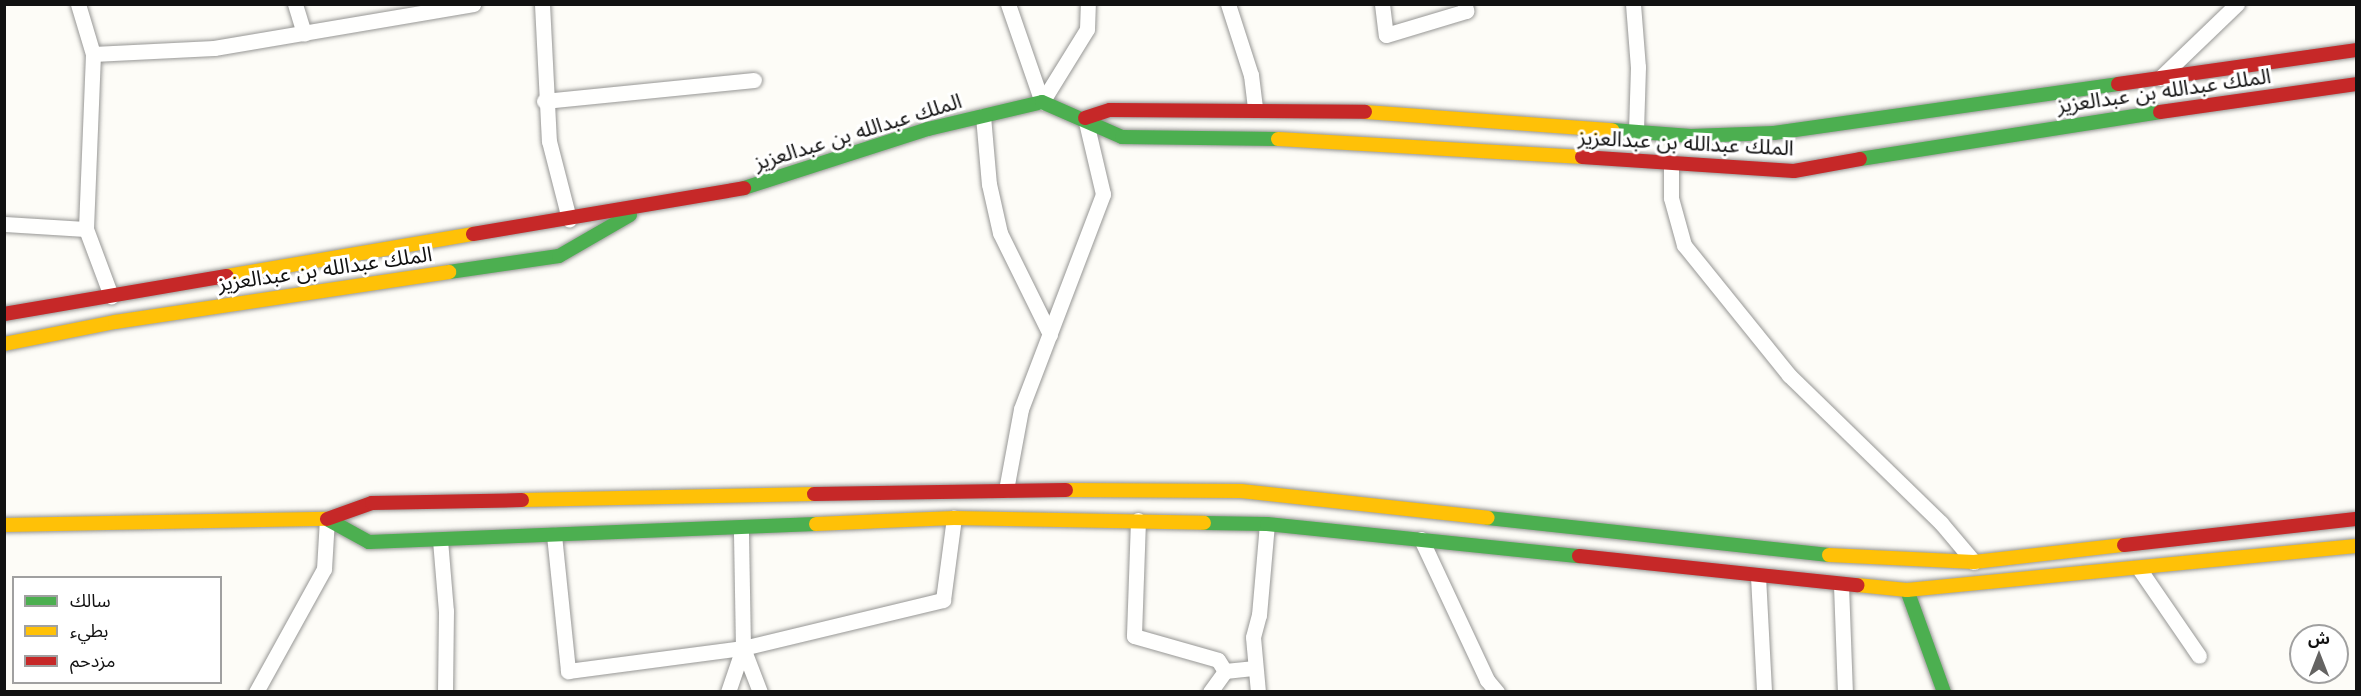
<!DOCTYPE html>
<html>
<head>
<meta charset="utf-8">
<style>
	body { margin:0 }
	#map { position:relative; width:2361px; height:696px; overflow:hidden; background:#fdfcf7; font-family:"Libre Baskerville","Noto Sans Arabic",serif }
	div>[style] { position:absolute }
	.roads { filter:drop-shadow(0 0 2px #979795) drop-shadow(0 0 2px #979795) }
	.street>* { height:15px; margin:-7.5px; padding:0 7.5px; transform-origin:7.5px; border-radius:7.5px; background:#fffffe }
	.fast>* { height:14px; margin:-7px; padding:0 7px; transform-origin:7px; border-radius:7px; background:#4caf50 }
	.slow>* { height:14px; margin:-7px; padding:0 7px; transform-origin:7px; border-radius:7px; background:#ffc107 }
	.jam>* { height:14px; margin:-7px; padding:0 7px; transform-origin:7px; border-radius:7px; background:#c62828 }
	span { translate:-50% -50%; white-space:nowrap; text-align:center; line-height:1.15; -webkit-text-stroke:6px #fff; paint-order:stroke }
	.street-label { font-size:21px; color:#111 }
	.frame { position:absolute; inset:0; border:6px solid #111; pointer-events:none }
	.legend { position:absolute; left:12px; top:576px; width:210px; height:108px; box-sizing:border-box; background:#fff; border:2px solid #a0a0a0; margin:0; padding:8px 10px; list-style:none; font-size:18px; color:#111 }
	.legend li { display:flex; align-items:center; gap:12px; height:30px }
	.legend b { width:30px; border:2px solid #a0a0a0 }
	.north { position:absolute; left:2289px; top:624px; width:60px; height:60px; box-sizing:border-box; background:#fff; border:2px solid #a0a0a0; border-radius:50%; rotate:0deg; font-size:16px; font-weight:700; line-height:24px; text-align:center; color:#111 }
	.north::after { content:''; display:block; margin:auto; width:21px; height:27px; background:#646362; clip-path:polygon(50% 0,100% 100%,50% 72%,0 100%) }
</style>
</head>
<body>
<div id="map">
	<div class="roads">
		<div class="street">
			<div style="left:78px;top:4px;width:52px;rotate:73.3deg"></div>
			<div style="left:93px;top:54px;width:175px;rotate:92.3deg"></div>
			<div style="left:86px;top:229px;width:72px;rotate:69.5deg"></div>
			<div style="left:295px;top:4px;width:31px;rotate:73deg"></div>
			<div style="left:542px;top:4px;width:137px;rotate:87.1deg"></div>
			<div style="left:549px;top:141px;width:81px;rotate:75.6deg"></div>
			<div style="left:1008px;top:4px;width:104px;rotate:70.9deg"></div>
			<div style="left:1228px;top:4px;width:75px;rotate:72.1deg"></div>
			<div style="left:1251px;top:75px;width:34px;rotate:83deg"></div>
			<div style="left:1382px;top:4px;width:31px;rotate:83deg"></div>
			<div style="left:1386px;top:35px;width:84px;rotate:-16.7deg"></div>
			<div style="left:1466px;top:11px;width:7px;rotate:-98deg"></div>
			<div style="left:1633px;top:4px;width:63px;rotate:85.5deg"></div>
			<div style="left:1638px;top:67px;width:62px;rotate:91.8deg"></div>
			<div style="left:93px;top:54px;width:121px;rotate:-2.8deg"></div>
			<div style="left:214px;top:48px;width:263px;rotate:-9.6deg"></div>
			<div style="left:2160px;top:78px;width:107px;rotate:-43.9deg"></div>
			<div style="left:544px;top:101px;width:211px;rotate:-5.7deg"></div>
			<div style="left:1042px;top:102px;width:86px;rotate:-58.3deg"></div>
			<div style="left:1087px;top:29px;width:25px;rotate:-88deg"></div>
			<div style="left:983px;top:116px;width:68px;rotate:85deg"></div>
			<div style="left:989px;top:184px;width:50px;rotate:77.3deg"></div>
			<div style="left:1000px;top:233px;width:113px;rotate:63.7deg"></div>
			<div style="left:1671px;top:164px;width:34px;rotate:90deg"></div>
			<div style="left:1671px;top:198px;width:49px;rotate:74.5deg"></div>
			<div style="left:1684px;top:245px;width:167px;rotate:51.1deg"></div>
			<div style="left:1789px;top:375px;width:212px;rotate:44.2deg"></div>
			<div style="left:1941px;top:523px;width:51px;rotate:49.8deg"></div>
			<div style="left:4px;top:224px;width:82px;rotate:3.5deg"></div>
			<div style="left:1006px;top:490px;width:82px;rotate:-79.5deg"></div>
			<div style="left:1021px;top:409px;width:230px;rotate:-69.1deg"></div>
			<div style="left:1103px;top:194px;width:78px;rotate:-103.3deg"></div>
			<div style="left:1138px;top:520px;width:116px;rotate:92deg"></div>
			<div style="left:1134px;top:636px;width:87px;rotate:15.9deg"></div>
			<div style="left:1218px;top:660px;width:13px;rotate:58deg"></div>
			<div style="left:554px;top:535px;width:137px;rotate:84.1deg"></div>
			<div style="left:568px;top:671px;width:177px;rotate:-7.5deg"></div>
			<div style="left:743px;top:648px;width:206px;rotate:-13.5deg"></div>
			<div style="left:943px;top:600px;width:83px;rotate:-82.4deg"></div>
			<div style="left:1421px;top:539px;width:156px;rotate:64.9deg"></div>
			<div style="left:1487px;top:680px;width:16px;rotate:50deg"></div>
			<div style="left:440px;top:540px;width:71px;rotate:85.2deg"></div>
			<div style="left:446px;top:611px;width:81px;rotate:90.7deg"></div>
			<div style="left:2140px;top:570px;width:104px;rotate:55.5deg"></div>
			<div style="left:1758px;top:576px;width:116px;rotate:87deg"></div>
			<div style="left:1841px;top:585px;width:107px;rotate:87.9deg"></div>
			<div style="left:743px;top:648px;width:47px;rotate:68.9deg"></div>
			<div style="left:256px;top:692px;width:141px;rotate:-61.1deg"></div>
			<div style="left:324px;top:569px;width:50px;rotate:-86.6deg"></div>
			<div style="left:728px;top:692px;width:46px;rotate:-71.2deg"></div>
			<div style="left:743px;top:648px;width:120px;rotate:-91deg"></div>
			<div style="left:1210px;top:692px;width:26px;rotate:-54deg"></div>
			<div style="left:1225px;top:671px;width:30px;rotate:-6deg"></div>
			<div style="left:1258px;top:692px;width:55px;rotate:-95.2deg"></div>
			<div style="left:1253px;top:637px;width:23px;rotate:-75deg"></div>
			<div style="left:1259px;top:615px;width:91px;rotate:-85deg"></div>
		</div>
		<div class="fast">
			<div style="left:1612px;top:130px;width:79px;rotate:4.3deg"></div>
			<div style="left:1691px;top:136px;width:83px;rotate:-2.1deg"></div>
			<div style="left:1774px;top:133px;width:347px;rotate:-8.1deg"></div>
			<div style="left:1860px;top:159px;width:304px;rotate:-8.9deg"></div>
			<div style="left:744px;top:188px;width:193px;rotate:-17.8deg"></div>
			<div style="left:928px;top:129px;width:117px;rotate:-13.3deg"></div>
			<div style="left:1042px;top:102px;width:87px;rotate:23.6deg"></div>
			<div style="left:1122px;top:137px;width:156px;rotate:0.7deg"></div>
			<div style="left:449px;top:272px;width:111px;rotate:-8.3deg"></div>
			<div style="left:559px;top:256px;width:82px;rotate:-30deg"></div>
			<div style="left:1488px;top:518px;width:343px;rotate:6.2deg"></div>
			<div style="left:327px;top:519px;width:48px;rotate:28.7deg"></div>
			<div style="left:369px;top:542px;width:447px;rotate:-2.3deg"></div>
			<div style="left:1204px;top:523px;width:63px;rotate:0.9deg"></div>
			<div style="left:1267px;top:524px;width:314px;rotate:5.9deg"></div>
			<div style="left:1907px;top:590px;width:109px;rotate:70.1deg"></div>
		</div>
		<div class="slow">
			<div style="left:1365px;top:112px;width:248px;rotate:4.2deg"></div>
			<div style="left:1278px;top:139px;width:305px;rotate:3.4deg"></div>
			<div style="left:227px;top:276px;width:250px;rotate:-9.7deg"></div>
			<div style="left:4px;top:344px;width:113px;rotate:-11.2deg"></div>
			<div style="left:115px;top:322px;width:338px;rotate:-8.5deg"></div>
			<div style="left:1066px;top:490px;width:175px;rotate:0.3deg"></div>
			<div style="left:1241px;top:491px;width:248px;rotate:6.2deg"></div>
			<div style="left:522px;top:500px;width:292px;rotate:-1.2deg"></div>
			<div style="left:816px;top:524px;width:138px;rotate:-2.5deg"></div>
			<div style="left:954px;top:518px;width:250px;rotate:1.1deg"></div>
			<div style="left:4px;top:525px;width:323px;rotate:-1.1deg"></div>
			<div style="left:1829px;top:555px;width:145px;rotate:2.8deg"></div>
			<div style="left:1974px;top:562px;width:151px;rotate:-6.5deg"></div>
			<div style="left:1857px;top:585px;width:50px;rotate:5.7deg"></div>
			<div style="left:1907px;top:590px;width:451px;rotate:-5.6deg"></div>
		</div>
		<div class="jam">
			<div style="left:2118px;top:84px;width:240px;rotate:-8.1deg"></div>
			<div style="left:2160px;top:112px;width:198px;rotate:-8.1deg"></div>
			<div style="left:1085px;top:118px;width:26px;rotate:-18deg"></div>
			<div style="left:1110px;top:110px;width:255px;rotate:0.4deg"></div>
			<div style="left:1582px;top:157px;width:212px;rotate:3.8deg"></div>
			<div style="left:1794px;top:171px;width:67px;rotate:-10.3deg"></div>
			<div style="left:473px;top:234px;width:275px;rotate:-9.6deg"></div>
			<div style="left:4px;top:314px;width:226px;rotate:-9.7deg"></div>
			<div style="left:814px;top:494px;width:252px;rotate:-0.9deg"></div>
			<div style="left:327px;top:519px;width:48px;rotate:-19.6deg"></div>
			<div style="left:372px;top:503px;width:150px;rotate:-1.1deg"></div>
			<div style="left:2124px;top:545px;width:233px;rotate:-6.4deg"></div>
			<div style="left:1579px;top:556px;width:280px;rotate:6deg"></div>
		</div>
	</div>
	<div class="street-label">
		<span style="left:2164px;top:91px;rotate:-8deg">الملك عبدالله بن عبدالعزيز</span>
		<span style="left:858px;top:132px;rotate:-17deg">الملك عبدالله بن عبدالعزيز</span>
		<span style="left:1686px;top:143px;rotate:3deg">الملك عبدالله بن عبدالعزيز</span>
		<span style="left:325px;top:269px;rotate:-8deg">الملك عبدالله بن عبدالعزيز</span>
	</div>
	<div class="frame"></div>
	<ul class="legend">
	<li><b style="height:8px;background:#4caf50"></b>سالك</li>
	<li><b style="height:8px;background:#ffc107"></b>بطيء</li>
	<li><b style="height:8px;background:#c62828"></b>مزدحم</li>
	</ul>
	<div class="north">ش</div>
</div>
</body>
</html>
